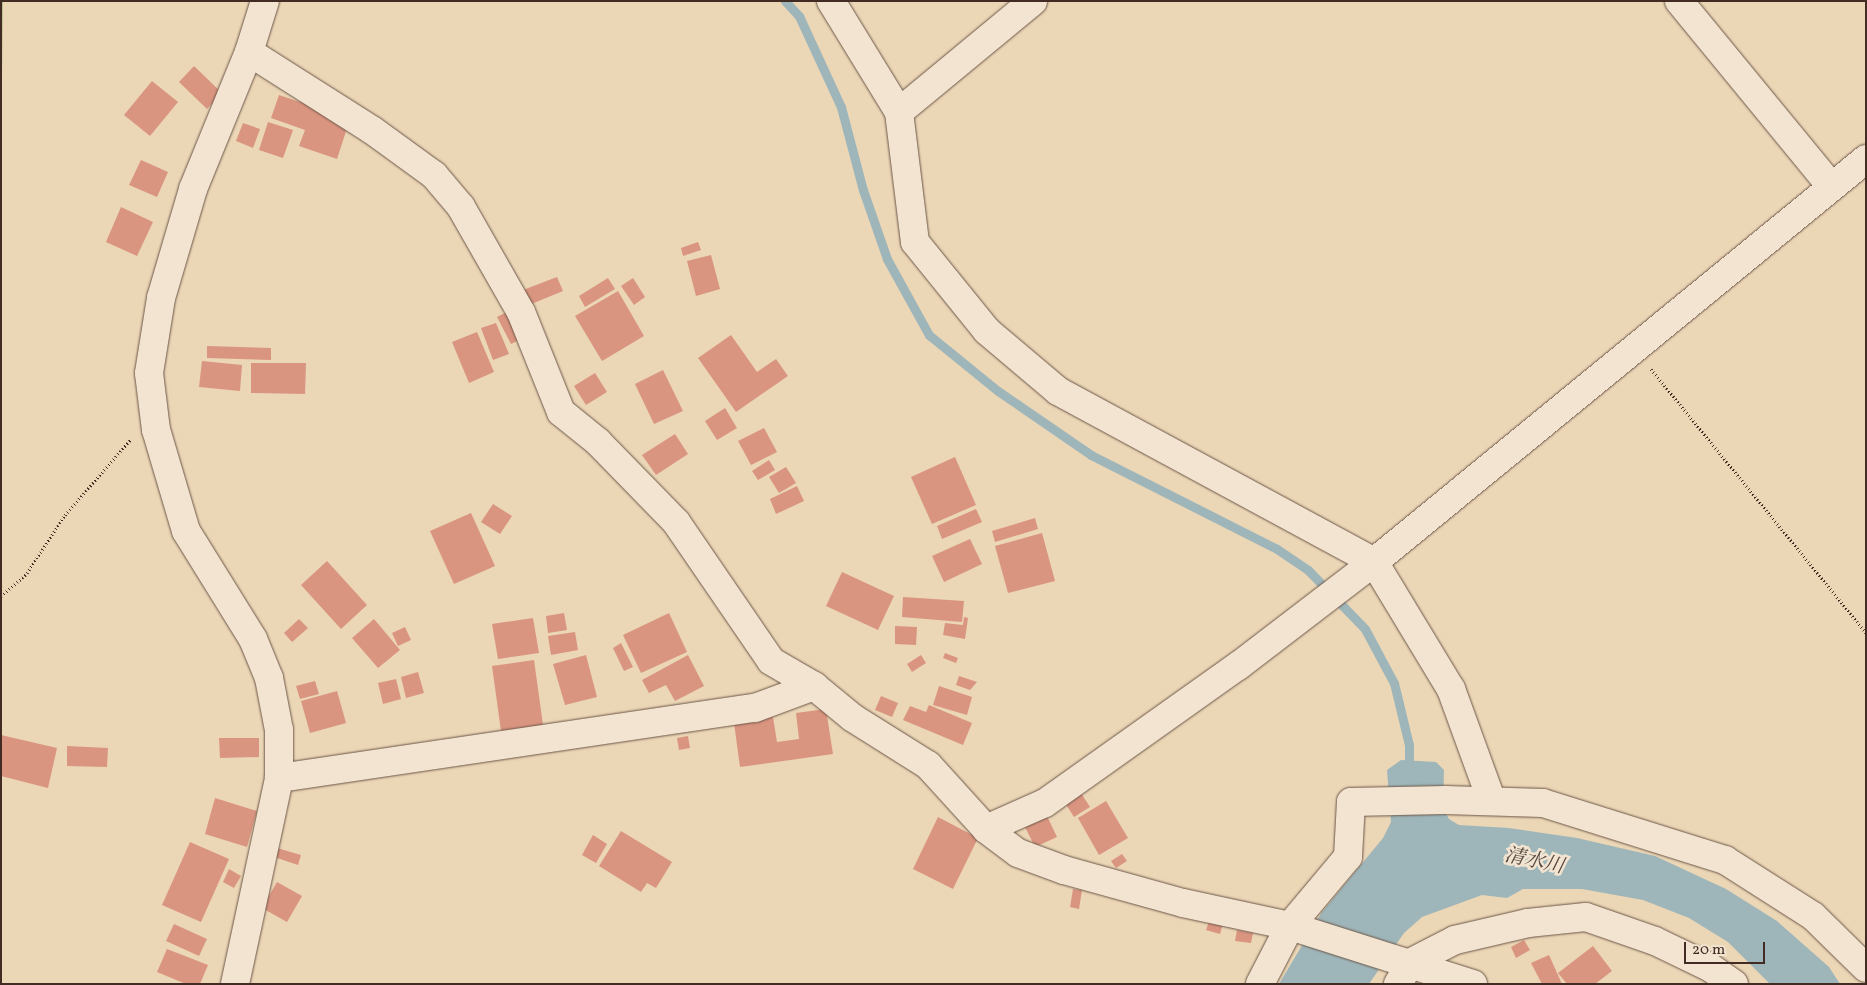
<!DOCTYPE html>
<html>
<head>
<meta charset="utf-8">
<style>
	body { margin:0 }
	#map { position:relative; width:1867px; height:985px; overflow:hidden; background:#ebd6b6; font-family:Vollkorn,"Noto Serif JP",serif }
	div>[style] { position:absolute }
	.green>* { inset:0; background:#b5be90 }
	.water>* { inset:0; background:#9eb6ba }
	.stream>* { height:9px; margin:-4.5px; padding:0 4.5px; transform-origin:4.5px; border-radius:4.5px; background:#9eb6ba }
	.building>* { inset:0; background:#da9580 }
	.path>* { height:3px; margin-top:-1.5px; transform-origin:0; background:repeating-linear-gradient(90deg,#422b23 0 1px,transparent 0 3.5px) }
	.roads { filter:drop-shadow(0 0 1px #6c5648) drop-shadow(0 0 1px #6c5648) }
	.minor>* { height:28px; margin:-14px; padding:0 14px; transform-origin:14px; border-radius:14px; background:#f2e4d0 }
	span { translate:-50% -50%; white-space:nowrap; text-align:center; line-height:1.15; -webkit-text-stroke:5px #f2e4d0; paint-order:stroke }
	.water-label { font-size:20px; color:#544741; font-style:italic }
	.frame { position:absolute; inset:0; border:2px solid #422b23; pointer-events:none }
	.scale { position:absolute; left:1684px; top:942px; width:81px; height:22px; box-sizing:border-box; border:2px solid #422b23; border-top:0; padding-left:6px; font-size:15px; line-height:18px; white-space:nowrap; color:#422b23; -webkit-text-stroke:4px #f2e4d0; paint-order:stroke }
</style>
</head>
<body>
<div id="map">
	<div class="green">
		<div style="clip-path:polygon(1px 1px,3px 1px,1px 155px)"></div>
	</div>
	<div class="water">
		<div style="clip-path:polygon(1401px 760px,1436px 762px,1444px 770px,1443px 808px,1449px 819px,1459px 825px,1509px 828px,1577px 838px,1655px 856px,1726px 889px,1777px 921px,1829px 967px,1840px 984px,1770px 984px,1728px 942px,1689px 918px,1643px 900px,1582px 889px,1523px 889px,1507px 898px,1482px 895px,1422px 917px,1404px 933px,1369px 984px,1279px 984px,1322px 912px,1383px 838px,1391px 822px,1387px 770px)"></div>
	</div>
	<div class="stream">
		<div style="left:785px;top:1px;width:21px;rotate:47deg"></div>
		<div style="left:799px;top:16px;width:100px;rotate:65.2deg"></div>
		<div style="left:841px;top:107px;width:86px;rotate:75.2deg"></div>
		<div style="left:863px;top:190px;width:73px;rotate:70.8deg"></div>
		<div style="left:887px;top:259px;width:87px;rotate:61.1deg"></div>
		<div style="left:929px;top:335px;width:89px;rotate:39.1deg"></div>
		<div style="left:998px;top:391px;width:113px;rotate:34.5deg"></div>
		<div style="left:1091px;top:455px;width:208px;rotate:26.8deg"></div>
		<div style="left:1277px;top:549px;width:37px;rotate:34deg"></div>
		<div style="left:1308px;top:570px;width:82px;rotate:46deg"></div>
		<div style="left:1365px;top:629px;width:61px;rotate:61.8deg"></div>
		<div style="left:1394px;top:683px;width:64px;rotate:76.4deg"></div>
		<div style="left:1409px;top:745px;width:26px;rotate:90deg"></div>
	</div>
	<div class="building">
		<div style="clip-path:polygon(194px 66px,222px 93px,207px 109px,179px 82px)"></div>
		<div style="clip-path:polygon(152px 81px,178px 102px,150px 136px,124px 115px)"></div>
		<div style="clip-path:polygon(279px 95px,350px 119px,337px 159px,299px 146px,305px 130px,271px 118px)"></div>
		<div style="clip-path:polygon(268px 122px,293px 130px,283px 158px,259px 150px)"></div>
		<div style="clip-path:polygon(243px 123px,260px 129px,253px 148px,236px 141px)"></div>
		<div style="clip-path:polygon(141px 160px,168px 172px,157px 197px,129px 185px)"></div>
		<div style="clip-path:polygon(121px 207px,153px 222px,137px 256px,106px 242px)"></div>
		<div style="clip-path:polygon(698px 242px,701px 250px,683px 256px,681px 248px)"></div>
		<div style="clip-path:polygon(711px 255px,720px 289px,696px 296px,687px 261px)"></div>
		<div style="clip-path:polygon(557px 277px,563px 291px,529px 305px,523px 290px)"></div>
		<div style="clip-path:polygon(608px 278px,615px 289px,585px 307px,579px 296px)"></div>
		<div style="clip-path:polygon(633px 278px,645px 297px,634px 305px,621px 286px)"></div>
		<div style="clip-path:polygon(618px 291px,644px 336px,602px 361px,575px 316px)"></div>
		<div style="clip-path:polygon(511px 310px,525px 337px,511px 344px,497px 317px)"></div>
		<div style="clip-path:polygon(496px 323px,509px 354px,493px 360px,481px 328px)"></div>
		<div style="clip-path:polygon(477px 332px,494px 372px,469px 383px,452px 342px)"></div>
		<div style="clip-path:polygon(731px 335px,757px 372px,776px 359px,788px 376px,736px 412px,698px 358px)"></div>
		<div style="clip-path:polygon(207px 346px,271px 348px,271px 360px,207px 358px)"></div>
		<div style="clip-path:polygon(202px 361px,242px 365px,240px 391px,199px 387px)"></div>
		<div style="clip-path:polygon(251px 363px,306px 363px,305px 394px,251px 393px)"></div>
		<div style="clip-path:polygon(663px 370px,683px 411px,654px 424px,635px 384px)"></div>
		<div style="clip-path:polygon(595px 373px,607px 392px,586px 405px,574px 386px)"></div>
		<div style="clip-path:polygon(725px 408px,737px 428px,717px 440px,705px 421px)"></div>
		<div style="clip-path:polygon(764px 428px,777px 452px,751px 465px,738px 441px)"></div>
		<div style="clip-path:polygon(675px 434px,688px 454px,656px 475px,642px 455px)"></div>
		<div style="clip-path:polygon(955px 457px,976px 505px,932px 524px,911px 477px)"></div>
		<div style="clip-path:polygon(769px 460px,775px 470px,758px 480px,752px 471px)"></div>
		<div style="clip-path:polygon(786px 467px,796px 483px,779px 493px,769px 477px)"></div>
		<div style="clip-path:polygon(797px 486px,804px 501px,776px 514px,770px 499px)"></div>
		<div style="clip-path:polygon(493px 504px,512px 516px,500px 534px,481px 522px)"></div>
		<div style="clip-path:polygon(976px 509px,982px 522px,942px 539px,937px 526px)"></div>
		<div style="clip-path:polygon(471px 513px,495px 566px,454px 584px,430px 531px)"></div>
		<div style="clip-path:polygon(1035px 518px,1038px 529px,995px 542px,992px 531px)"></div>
		<div style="clip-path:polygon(1042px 533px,1055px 581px,1008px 593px,995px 546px)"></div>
		<div style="clip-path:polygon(970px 539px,982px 564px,944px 582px,932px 556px)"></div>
		<div style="clip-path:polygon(327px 561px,367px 605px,341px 629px,301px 585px)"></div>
		<div style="clip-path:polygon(842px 572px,894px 596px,878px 630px,826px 606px)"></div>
		<div style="clip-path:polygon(903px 597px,964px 601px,962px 622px,902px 617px)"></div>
		<div style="clip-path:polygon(564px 613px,567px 630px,548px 633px,546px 616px)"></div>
		<div style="clip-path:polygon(669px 613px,687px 652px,641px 673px,623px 635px)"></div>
		<div style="clip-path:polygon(964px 617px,968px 618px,965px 639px,943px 635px,945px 623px,963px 625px)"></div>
		<div style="clip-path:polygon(533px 618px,539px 653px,498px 659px,492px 624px)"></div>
		<div style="clip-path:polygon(299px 619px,308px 628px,292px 642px,284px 633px)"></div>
		<div style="clip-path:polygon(374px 619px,400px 650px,378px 668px,352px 638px)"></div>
		<div style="clip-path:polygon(895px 626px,917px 627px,916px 645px,895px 644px)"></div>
		<div style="clip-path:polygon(405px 627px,411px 640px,398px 646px,392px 633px)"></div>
		<div style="clip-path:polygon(575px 632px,578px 650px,551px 655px,548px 636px)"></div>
		<div style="clip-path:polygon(621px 643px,633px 667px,624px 671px,613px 648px)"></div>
		<div style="clip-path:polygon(945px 653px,958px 658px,956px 663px,943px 658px)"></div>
		<div style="clip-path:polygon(586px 655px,597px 697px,565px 705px,553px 664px)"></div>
		<div style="clip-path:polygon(688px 655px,704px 686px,675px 701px,666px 685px,649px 693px,642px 680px)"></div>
		<div style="clip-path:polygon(921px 655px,926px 663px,912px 672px,907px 664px)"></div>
		<div style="clip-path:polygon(534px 660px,543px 725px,501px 731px,492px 666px)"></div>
		<div style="clip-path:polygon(418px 672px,424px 693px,406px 698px,401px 677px)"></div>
		<div style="clip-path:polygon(959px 676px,977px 682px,970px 690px,956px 685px)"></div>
		<div style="clip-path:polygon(396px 679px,401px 699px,383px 704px,378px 683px)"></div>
		<div style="clip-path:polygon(315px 681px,319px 694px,300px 699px,296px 686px)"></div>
		<div style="clip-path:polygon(939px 686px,972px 697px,967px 715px,933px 705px)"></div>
		<div style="clip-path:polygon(337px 691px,346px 723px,310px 733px,301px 701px)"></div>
		<div style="clip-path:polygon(881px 696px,898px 703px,892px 717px,875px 710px)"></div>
		<div style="clip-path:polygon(929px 705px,972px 723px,963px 745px,903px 720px,910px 706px,926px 712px)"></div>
		<div style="clip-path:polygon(826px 709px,833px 754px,740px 767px,734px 723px,773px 717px,777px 742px,799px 739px,796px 713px)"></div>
		<div style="clip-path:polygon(1px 735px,57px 748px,48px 788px,1px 776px)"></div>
		<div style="clip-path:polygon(688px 736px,690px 748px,679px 750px,677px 738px)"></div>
		<div style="clip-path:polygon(219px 738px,259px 738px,259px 757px,220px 758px)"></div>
		<div style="clip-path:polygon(67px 746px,108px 748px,107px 767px,67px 766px)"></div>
		<div style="clip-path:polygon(1081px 793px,1090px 807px,1074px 817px,1065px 803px)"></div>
		<div style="clip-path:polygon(215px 798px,257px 811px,247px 847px,205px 834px)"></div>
		<div style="clip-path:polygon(1106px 801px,1128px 838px,1099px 855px,1078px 818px)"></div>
		<div style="clip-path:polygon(1046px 814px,1057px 837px,1035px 847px,1024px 825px)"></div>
		<div style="clip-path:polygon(938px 817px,978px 838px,953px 889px,913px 869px)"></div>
		<div style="clip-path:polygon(621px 831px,672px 862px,656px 888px,647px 883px,641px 892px,599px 866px)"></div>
		<div style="clip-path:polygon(593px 835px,607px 844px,596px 863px,582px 855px)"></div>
		<div style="clip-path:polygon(190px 842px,229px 859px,201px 922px,162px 905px)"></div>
		<div style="clip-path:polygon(277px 848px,301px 855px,298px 865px,274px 857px)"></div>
		<div style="clip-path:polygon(1122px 854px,1127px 861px,1116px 868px,1111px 861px)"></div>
		<div style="clip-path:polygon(229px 869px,241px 876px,234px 888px,223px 882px)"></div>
		<div style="clip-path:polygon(277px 882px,302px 896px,287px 922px,262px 908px)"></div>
		<div style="clip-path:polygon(1073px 889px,1082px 890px,1079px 909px,1070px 907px)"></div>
		<div style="clip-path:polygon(1210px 919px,1223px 923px,1220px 934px,1206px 930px)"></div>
		<div style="clip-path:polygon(174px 924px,207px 939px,199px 956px,166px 941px)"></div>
		<div style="clip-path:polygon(1237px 930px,1253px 933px,1251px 943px,1235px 941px)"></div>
		<div style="clip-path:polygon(1524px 940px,1530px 950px,1516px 958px,1511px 947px)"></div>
		<div style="clip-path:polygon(1593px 946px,1612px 971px,1595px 984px,1567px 984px,1558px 973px)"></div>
		<div style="clip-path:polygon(167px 949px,208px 965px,200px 984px,186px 984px,157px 972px)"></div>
		<div style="clip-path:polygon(1549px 955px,1562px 984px,1542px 984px,1531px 963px)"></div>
	</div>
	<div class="path">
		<div style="left:1651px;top:369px;width:340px;rotate:50.8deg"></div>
		<div style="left:1px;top:596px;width:35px;rotate:-41deg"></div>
		<div style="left:27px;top:573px;width:69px;rotate:-56.8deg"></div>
		<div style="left:65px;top:515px;width:101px;rotate:-49deg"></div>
	</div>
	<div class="roads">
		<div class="minor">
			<div style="left:831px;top:1px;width:130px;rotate:58.5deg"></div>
			<div style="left:899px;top:112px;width:131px;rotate:83deg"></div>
			<div style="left:915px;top:242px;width:114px;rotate:51deg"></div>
			<div style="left:987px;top:331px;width:93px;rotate:40.2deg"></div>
			<div style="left:1058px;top:391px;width:359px;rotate:28.4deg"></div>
			<div style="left:1374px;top:562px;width:149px;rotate:58.8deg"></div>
			<div style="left:1451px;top:689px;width:117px;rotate:70deg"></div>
			<div style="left:1679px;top:1px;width:239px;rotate:50.6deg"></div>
			<div style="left:249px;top:52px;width:146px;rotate:32.4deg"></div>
			<div style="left:372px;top:130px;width:77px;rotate:36deg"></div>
			<div style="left:434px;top:175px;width:42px;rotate:49.8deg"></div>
			<div style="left:461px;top:207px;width:121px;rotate:60.3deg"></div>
			<div style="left:521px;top:312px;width:108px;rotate:68.2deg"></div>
			<div style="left:561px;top:412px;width:48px;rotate:39deg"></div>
			<div style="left:598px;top:442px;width:112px;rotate:45.7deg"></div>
			<div style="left:676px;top:522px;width:168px;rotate:55.6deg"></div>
			<div style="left:771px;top:661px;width:50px;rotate:30.2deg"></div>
			<div style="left:814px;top:686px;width:50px;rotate:39.4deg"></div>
			<div style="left:853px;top:718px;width:89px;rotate:32.1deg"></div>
			<div style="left:928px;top:765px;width:86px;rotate:47.8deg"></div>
			<div style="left:986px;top:829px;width:40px;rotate:37deg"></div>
			<div style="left:1018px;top:853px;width:49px;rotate:20.3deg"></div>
			<div style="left:1064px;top:870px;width:123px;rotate:15.5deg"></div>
			<div style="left:1183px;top:903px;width:109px;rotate:12.1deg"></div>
			<div style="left:1290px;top:926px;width:192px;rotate:17.6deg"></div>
			<div style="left:899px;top:112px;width:174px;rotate:-39.6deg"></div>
			<div style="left:279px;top:778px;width:481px;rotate:-8.4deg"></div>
			<div style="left:755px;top:708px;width:63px;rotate:-20.4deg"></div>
			<div style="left:986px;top:829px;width:64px;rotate:-23.8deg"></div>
			<div style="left:1045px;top:803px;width:237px;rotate:-35.4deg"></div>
			<div style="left:1238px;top:666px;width:171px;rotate:-37.4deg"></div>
			<div style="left:1374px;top:562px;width:636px;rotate:-39.32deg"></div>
			<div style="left:235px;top:984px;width:211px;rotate:-77.9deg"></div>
			<div style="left:279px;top:778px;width:48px;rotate:-90deg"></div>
			<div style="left:279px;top:730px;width:53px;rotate:-100.9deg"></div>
			<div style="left:269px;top:678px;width:42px;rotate:-112.3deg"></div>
			<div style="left:253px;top:639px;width:127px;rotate:-121.8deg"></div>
			<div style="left:186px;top:531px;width:105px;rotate:-106.5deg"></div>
			<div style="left:156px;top:430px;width:57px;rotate:-97deg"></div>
			<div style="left:149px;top:373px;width:76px;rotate:-80.9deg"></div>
			<div style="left:161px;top:298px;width:114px;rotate:-73.6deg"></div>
			<div style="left:193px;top:189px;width:148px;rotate:-67.8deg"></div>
			<div style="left:249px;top:52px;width:53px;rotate:-72.6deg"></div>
			<div style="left:1260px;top:984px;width:65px;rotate:-62.7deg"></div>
			<div style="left:1290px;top:926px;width:90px;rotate:-50deg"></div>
			<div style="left:1348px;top:857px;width:55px;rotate:-86.9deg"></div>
			<div style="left:1351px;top:802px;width:94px;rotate:-1.2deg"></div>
			<div style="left:1445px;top:800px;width:98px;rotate:1.8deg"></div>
			<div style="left:1543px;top:803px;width:191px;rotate:17.4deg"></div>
			<div style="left:1725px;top:860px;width:104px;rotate:32.5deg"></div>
			<div style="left:1813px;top:916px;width:74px;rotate:44.5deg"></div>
			<div style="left:1398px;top:984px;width:24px;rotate:-60deg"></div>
			<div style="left:1410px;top:963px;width:51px;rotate:-27.1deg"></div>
			<div style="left:1455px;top:940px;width:75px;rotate:-13.1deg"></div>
			<div style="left:1528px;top:923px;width:58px;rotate:-5.9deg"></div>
			<div style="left:1586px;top:917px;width:73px;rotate:19.2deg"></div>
			<div style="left:1655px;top:941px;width:62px;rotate:25.7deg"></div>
			<div style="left:1711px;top:968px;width:28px;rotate:35deg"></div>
		</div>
	</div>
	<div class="water-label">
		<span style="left:1534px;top:862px;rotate:12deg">清水川</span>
	</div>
	<div class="frame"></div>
	<div class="scale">20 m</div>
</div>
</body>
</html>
